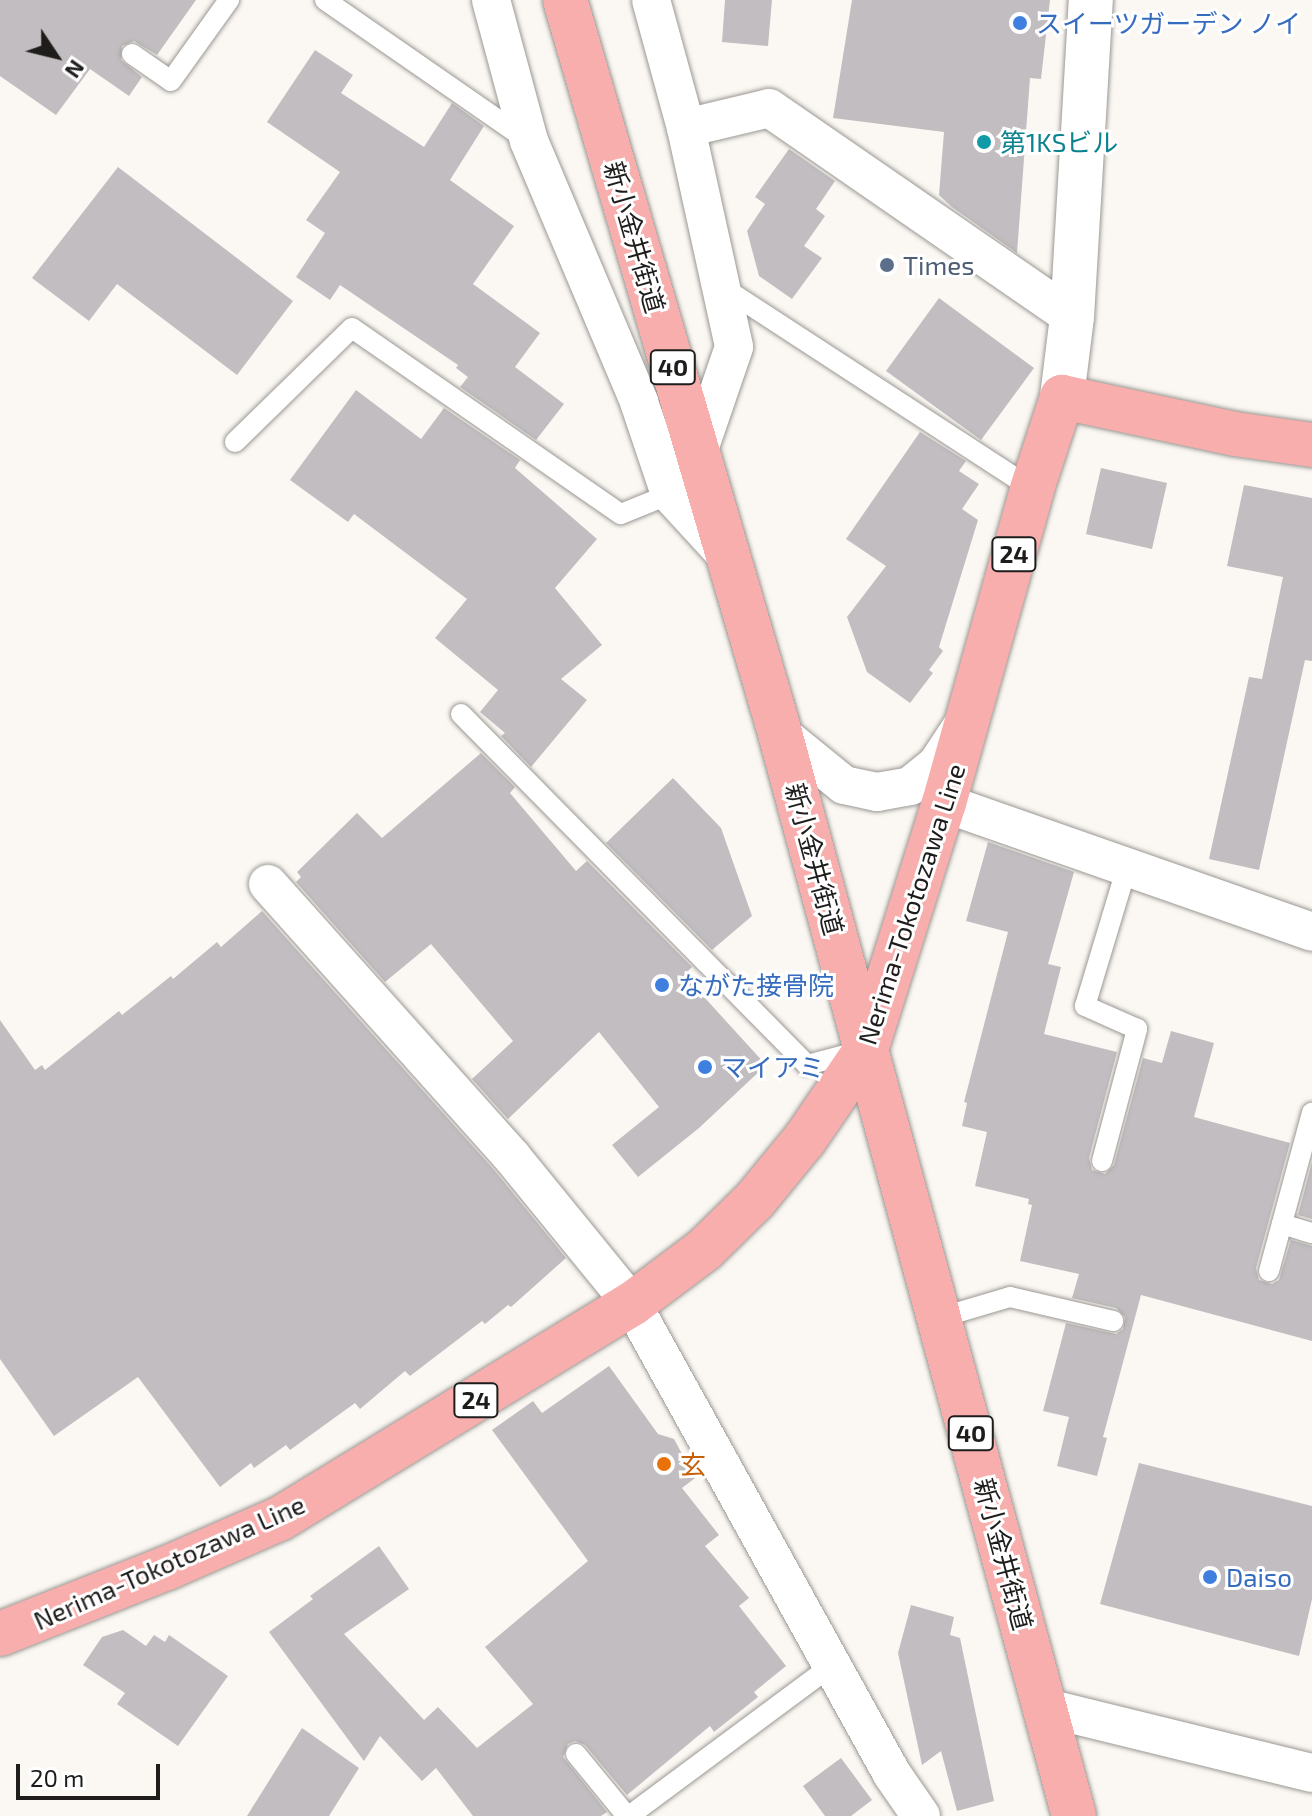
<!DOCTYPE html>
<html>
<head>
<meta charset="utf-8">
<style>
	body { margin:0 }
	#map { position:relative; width:1312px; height:1816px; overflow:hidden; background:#fbf8f3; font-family:"Exo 2","Noto Sans JP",sans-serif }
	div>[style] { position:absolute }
	.building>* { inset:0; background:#c1bdc0 }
	.roads { filter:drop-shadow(0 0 2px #9b9894) drop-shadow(0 0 2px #9b9894) }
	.service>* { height:20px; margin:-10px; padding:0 10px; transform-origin:10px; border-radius:10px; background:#fff }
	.minor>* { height:38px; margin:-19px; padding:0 19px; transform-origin:19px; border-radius:19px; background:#fff }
	.tertiary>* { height:44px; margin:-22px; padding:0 22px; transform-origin:22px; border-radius:22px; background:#fff }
	.primary>* { height:44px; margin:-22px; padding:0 22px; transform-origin:22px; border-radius:22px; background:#f7aeac }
	.dots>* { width:22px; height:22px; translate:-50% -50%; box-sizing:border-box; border:4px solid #fff; border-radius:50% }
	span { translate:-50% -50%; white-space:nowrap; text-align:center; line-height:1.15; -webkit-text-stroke:6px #fff; paint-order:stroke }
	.shield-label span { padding:2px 6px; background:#fff; border:2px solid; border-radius:6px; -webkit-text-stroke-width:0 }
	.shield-label { font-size:24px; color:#1e1d1c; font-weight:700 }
	.shop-label { font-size:26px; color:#366cbe }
	.left { translate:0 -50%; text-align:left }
	.culture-label { font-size:26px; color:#0d838f }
	.street-label { font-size:26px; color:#1e1d1c }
	.service-label { font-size:26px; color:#4e5e75 }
	.food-label { font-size:26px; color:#c56008 }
	.north { position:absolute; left:16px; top:16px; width:80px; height:80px; -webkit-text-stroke:6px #fff; paint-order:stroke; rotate:125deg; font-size:22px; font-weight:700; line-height:32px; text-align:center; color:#1e1d1c }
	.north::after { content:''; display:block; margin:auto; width:28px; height:36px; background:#1e1d1c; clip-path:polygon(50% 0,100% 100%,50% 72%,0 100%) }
	.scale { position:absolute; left:16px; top:1764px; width:144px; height:36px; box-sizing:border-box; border:4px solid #1e1d1c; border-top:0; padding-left:10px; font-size:24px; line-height:28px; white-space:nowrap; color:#1e1d1c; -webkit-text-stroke:6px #fff; paint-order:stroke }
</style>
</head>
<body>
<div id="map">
	<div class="building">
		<div style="clip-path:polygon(0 0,196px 0,157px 55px,134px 41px,122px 46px,121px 60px,142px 77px,129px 96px,90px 69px,56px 115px,0 76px)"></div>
		<div style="clip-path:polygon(725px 0,772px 0,768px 46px,722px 42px)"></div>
		<div style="clip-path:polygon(852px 0,1050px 0,1041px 79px,1030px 78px,1017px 253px,952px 207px,939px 195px,944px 132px,833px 118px)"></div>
		<div style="clip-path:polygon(315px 50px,353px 75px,341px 93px,424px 147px,452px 103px,484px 126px,450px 180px,514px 226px,473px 284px,540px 333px,515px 367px,564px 404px,536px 440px,460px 387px,468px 377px,456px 368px,458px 365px,340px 285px,330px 300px,296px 277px,325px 233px,306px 220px,340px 172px,267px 122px)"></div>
		<div style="clip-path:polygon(789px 149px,835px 181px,816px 209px,825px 216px,804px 246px,822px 258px,792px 299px,759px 276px,747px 231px,765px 204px,755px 197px)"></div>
		<div style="clip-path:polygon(118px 167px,293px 301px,237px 375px,117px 284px,89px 321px,32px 278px)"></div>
		<div style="clip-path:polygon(939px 298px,1034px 368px,981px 440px,886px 371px)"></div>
		<div style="clip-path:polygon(356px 390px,421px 439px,444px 408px,520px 460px,515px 468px,597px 539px,555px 588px,602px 645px,561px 679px,587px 700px,531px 767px,501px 736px,505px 733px,480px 712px,498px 690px,435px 638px,467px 599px,354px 514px,348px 522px,290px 480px)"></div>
		<div style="clip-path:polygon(920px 432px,966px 461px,959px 471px,979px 484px,962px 509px,978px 520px,939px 647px,943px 651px,929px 670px,933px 673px,910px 703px,867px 672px,847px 617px,886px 566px,846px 539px)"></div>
		<div style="clip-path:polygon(1101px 468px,1167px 483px,1152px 549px,1086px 534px)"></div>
		<div style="clip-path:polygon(1244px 485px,1312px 498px,1312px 661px,1305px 660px,1259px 870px,1209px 859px,1249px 677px,1262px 679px,1283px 577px,1227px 566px)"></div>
		<div style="clip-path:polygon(481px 753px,515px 787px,510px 793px,576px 871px,587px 861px,692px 967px,684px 975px,766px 1065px,699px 1128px,638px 1177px,612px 1145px,659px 1107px,599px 1032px,508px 1119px,472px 1079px,513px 1041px,431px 944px,385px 982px,296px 882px,301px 877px,297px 872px,357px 813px,382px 838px)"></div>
		<div style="clip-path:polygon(673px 778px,721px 828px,752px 916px,712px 950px,606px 843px)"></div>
		<div style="clip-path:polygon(988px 842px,1074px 872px,1048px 964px,1061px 967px,1044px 1034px,1117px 1052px,1089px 1158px,1092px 1170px,1105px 1174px,1114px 1165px,1143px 1058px,1162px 1063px,1171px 1031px,1214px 1043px,1194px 1117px,1290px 1143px,1256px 1268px,1259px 1280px,1272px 1284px,1279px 1280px,1291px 1240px,1312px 1246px,1312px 1341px,1141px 1295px,1103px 1437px,1107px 1438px,1097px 1476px,1057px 1466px,1069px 1417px,1043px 1411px,1066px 1323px,1116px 1334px,1123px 1329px,1125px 1317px,1116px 1308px,1072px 1298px,1079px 1274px,1020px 1261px,1032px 1205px,1028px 1204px,1029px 1199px,975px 1186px,987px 1132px,962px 1126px,967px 1103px,964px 1102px,1008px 932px,966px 921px)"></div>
		<div style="clip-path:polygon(262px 911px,495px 1171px,566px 1258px,511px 1307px,508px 1305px,485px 1324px,482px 1321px,410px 1376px,405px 1371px,360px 1409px,355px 1403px,290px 1450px,286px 1445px,254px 1468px,251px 1463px,220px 1487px,138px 1377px,54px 1436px,0 1359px,0 1020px,35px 1070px,42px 1065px,45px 1070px,119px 1011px,122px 1015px,171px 976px,173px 979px,217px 942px,221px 947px)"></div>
		<div style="clip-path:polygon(1312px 1162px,1312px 1219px,1298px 1215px)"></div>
		<div style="clip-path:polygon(609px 1366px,658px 1434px,674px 1439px,695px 1478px,682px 1488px,719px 1535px,705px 1546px,749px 1598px,739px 1606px,786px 1666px,754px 1692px,758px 1697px,714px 1732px,710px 1726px,627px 1795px,585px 1745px,575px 1741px,568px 1744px,563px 1757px,607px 1812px,601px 1816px,473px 1816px,436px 1768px,422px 1781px,380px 1736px,364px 1761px,269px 1632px,313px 1599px,310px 1596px,379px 1546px,409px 1589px,344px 1634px,424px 1720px,438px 1707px,477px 1748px,533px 1704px,485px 1647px,588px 1561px,492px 1430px,533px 1401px,542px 1413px)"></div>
		<div style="clip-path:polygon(1139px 1463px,1312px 1506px,1312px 1599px,1299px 1656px,1100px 1604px)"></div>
		<div style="clip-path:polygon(911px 1605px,954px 1617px,950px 1635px,960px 1638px,994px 1801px,957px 1811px,941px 1751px,922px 1765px,898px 1653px)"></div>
		<div style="clip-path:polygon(123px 1630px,146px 1646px,154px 1635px,165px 1642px,169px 1635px,228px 1676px,178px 1746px,117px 1704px,125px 1693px,83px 1665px,102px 1637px)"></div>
		<div style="clip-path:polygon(302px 1728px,359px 1768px,329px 1816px,247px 1816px)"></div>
		<div style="clip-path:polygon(841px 1758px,872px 1800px,851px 1816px,825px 1816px,803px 1786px)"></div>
	</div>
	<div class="roads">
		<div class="service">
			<div style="left:325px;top:0;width:244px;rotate:34.7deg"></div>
			<div style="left:132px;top:54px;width:47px;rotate:34.7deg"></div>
			<div style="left:171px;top:81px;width:100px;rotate:-54.4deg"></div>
			<div style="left:724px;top:288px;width:368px;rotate:33.1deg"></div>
			<div style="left:235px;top:442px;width:163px;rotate:-44.3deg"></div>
			<div style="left:352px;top:328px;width:327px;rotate:34.7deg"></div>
			<div style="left:621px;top:514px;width:53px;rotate:-22.2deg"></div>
			<div style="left:461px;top:714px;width:493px;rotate:45.4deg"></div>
			<div style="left:807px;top:1065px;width:55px;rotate:-14.8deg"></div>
			<div style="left:1102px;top:1161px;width:137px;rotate:-75.1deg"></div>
			<div style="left:1137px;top:1029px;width:57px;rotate:-156.1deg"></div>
			<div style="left:1085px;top:1006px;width:145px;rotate:-73.2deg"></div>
			<div style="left:1282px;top:1224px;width:31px;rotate:17deg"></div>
			<div style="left:1269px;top:1271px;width:164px;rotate:-74.8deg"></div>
			<div style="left:939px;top:1318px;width:74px;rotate:-16.5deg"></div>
			<div style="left:1010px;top:1297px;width:106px;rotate:13.1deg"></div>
			<div style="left:576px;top:1754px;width:80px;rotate:50.6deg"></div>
			<div style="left:629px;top:1816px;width:253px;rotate:-36.6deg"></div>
		</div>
		<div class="minor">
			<div style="left:491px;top:0;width:146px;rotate:74.9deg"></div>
			<div style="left:529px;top:141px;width:283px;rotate:67.1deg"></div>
			<div style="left:639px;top:402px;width:97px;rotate:71.4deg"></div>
			<div style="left:670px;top:494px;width:84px;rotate:47.4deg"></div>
			<div style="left:651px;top:0;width:133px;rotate:74.7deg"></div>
			<div style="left:686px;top:128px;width:224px;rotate:77.6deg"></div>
			<div style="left:734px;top:347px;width:111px;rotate:108.9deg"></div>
			<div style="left:686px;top:128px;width:85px;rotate:-13.5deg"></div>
			<div style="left:769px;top:108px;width:368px;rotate:34.6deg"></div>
			<div style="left:780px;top:733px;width:82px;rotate:39.1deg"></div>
			<div style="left:844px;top:785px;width:34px;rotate:12deg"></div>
			<div style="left:877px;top:792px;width:34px;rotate:-10deg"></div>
			<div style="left:910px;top:786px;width:35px;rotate:-39deg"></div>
			<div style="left:937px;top:764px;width:45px;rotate:-56.7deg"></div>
			<div style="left:944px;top:803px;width:390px;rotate:19.3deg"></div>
			<div style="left:268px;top:884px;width:366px;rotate:48.2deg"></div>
			<div style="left:512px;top:1157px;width:190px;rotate:50.8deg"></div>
			<div style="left:632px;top:1304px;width:537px;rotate:61.05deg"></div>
			<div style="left:892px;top:1774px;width:51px;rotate:55.4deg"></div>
			<div style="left:1047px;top:1708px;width:273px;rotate:13.8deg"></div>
		</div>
		<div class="tertiary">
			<div style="left:1062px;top:397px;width:81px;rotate:-82.9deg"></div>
			<div style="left:1072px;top:317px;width:318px;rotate:-86.6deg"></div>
		</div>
		<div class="primary">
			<div style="left:565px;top:0;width:764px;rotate:73.65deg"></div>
			<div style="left:780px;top:733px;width:1122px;rotate:74.81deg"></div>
			<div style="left:0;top:1634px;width:180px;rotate:-21.6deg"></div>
			<div style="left:167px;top:1568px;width:124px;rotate:-23.7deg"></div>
			<div style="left:281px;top:1518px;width:411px;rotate:-31.4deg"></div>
			<div style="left:632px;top:1304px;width:90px;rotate:-36.9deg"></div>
			<div style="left:704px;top:1250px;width:71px;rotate:-44.4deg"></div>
			<div style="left:755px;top:1200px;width:79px;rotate:-50.7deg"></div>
			<div style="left:805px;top:1139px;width:108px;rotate:-55.6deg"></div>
			<div style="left:866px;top:1050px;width:259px;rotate:-72.5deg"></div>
			<div style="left:944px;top:803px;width:326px;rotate:-74.3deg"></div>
			<div style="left:1032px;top:489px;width:97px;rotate:-71.9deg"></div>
			<div style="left:1062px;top:397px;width:177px;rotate:12.1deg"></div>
			<div style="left:1235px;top:434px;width:78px;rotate:8.1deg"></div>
		</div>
	</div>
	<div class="dots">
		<div style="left:1020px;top:23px;background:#3f7fe0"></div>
		<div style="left:984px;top:142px;background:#0f9aa8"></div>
		<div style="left:887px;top:265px;background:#5c6f8a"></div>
		<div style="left:662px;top:985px;background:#3f7fe0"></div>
		<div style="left:705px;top:1067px;background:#3f7fe0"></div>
		<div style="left:664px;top:1464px;background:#e8710a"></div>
		<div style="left:1210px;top:1577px;background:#3f7fe0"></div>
	</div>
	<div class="shield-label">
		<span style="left:673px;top:367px">40</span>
		<span style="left:1014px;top:554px">24</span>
		<span style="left:476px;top:1400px">24</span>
		<span style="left:971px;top:1433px">40</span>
	</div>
	<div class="shop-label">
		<span class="left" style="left:1036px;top:23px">スイーツガーデン ノイ</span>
		<span class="left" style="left:678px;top:985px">ながた接骨院</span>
		<span class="left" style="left:721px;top:1067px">マイアミ</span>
		<span class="left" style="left:1226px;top:1577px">Daiso</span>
	</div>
	<div class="culture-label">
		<span class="left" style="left:1000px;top:142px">第1KSビル</span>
	</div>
	<div class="street-label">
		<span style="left:635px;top:237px;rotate:74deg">新小金井街道</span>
		<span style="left:815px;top:859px;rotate:75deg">新小金井街道</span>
		<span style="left:911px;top:904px;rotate:-72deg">Nerima-Tokotozawa Line</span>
		<span style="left:1004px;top:1554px;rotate:75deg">新小金井街道</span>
		<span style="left:169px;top:1562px;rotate:-24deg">Nerima-Tokotozawa Line</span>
	</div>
	<div class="service-label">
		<span class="left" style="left:903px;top:265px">Times</span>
	</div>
	<div class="food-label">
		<span class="left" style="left:680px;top:1464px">玄</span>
	</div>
	<div class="north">N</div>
	<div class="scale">20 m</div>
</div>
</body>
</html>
